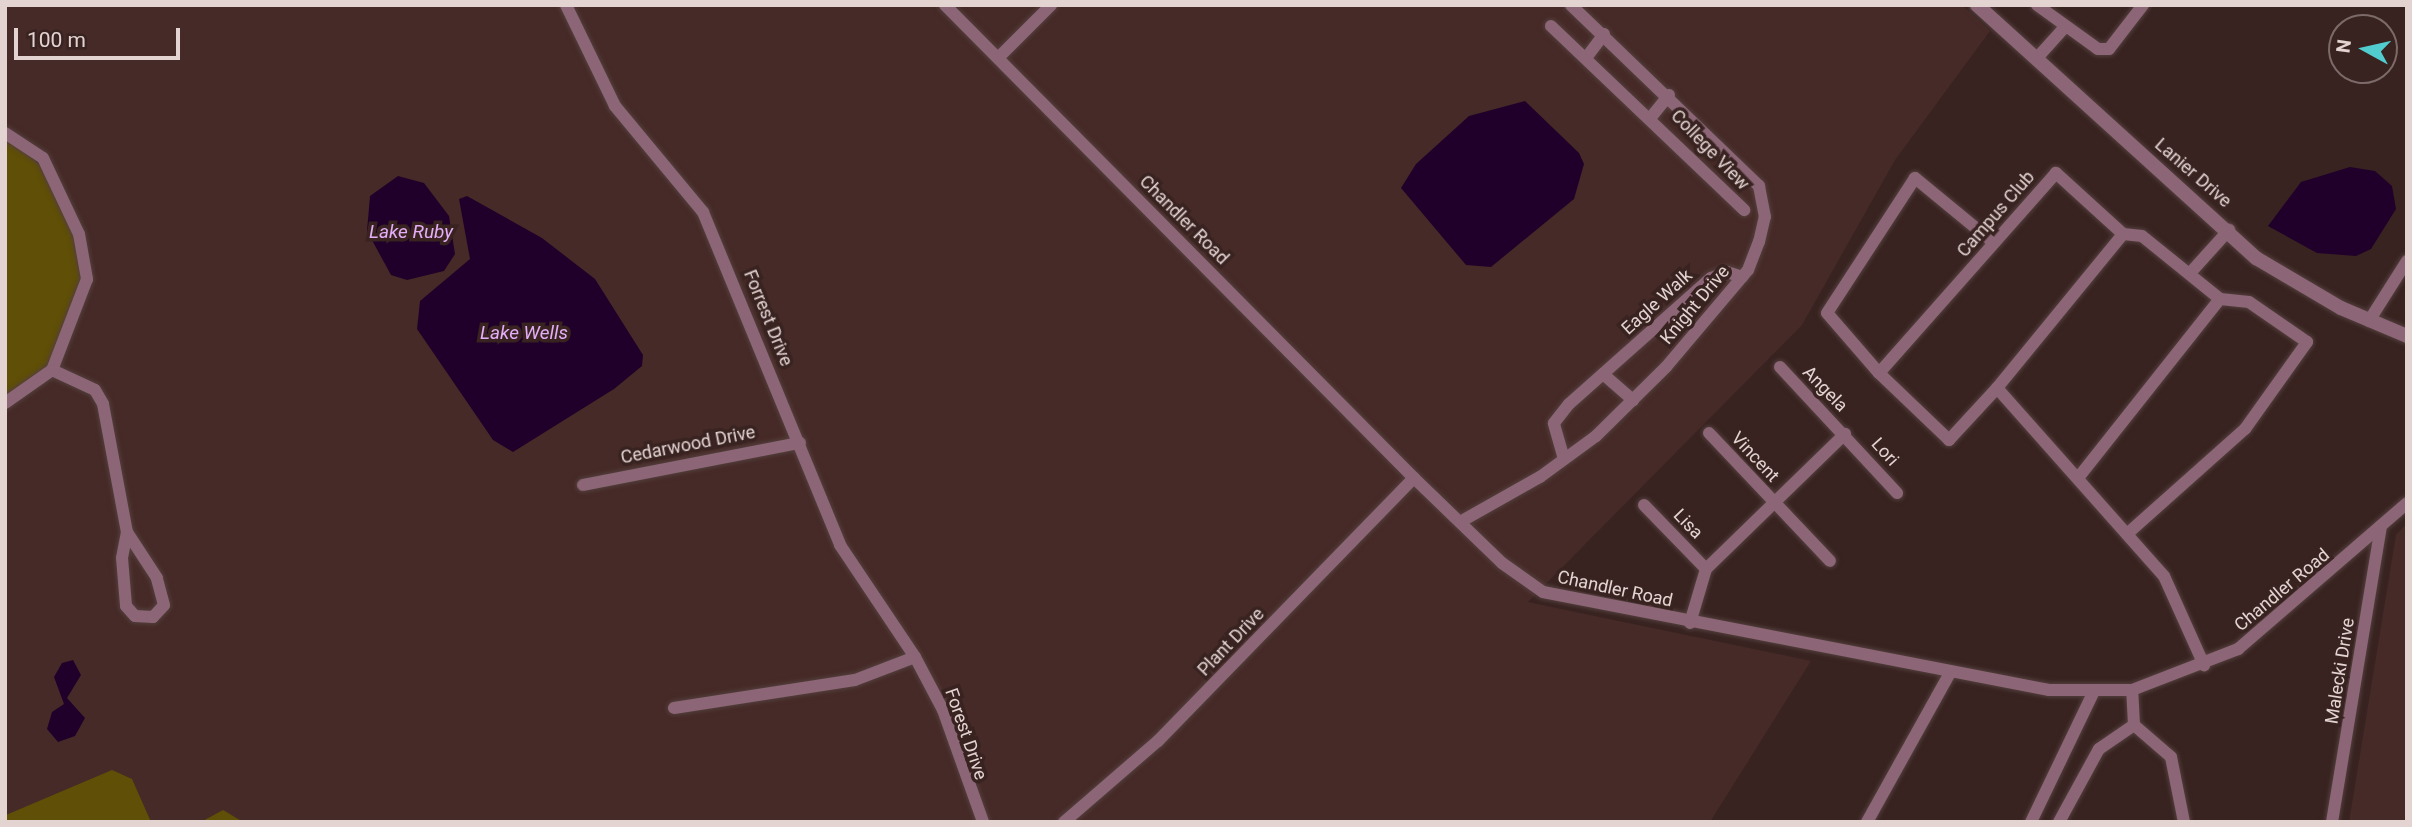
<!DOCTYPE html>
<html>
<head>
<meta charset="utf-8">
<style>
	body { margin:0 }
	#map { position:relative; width:2412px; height:827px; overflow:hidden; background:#382321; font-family:Roboto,sans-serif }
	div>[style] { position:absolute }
	.built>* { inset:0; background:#462a27 }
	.green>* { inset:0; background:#604f06 }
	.water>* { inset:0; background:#20002a }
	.roads { filter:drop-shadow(0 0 2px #533f3d) drop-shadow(0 0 2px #533f3d) }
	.minor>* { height:12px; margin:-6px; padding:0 6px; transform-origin:6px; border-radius:6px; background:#8c6676 }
	.tertiary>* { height:14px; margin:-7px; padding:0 7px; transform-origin:7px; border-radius:7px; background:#8c6676 }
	span { translate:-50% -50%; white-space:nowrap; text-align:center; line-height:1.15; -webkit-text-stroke:7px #382321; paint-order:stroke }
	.street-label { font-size:18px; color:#e3d4d2 }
	.water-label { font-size:19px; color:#e4adf7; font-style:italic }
	.frame { position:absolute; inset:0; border:7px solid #e3d4d2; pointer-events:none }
	.north { position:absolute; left:2328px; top:14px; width:70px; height:70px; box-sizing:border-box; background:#382321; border:2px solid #7c6a68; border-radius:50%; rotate:278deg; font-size:19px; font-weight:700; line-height:28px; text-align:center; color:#e3d4d2 }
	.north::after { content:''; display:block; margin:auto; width:24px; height:32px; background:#52cdcf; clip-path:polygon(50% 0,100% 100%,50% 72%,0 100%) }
	.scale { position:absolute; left:14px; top:28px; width:166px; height:32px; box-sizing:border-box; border:4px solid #e3d4d2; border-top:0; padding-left:9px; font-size:21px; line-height:24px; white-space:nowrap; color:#e3d4d2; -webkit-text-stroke:5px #382321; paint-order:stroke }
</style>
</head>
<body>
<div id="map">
	<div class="built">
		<div style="clip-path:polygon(5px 5px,1962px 5px,1990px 31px,1895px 160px,1802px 325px,1528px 602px,1811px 661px,1710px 822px,5px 822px)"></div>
		<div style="clip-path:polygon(2407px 524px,2407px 822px,2349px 822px,2396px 535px)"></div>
	</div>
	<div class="green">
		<div style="clip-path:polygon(5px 133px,58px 182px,87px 279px,52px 370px,5px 403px)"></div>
		<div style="clip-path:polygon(112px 770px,132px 779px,151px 822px,6px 822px,6px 815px)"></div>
		<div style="clip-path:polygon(223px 810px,243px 822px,201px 822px)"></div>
	</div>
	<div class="water">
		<div style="clip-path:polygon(1525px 101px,1579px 153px,1584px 164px,1574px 199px,1491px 267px,1466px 265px,1401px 188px,1416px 164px,1469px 116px)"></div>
		<div style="clip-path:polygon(2350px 167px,2375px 171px,2392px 186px,2396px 209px,2371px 249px,2356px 256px,2317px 253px,2268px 226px,2301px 182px)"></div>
		<div style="clip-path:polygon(398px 176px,424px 183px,449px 216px,455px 254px,444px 271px,407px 280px,391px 275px,367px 231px,370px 196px)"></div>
		<div style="clip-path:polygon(467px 196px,542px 238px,595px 279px,643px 355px,642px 366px,614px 389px,513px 452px,493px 440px,417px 329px,420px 301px,470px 259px,459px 199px)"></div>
		<div style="clip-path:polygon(73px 660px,81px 675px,67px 698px,85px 718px,75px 736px,58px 742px,47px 729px,52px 712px,64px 704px,54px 677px,62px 663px)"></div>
	</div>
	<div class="roads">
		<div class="minor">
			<div style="left:566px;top:5px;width:112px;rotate:64.1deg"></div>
			<div style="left:615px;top:106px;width:138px;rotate:50.3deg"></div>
			<div style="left:703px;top:212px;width:360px;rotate:67.6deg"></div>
			<div style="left:840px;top:545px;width:135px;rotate:56.2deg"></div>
			<div style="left:915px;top:657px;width:60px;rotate:62.2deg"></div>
			<div style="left:943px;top:710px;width:119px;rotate:70.3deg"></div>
			<div style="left:945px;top:5px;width:666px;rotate:45.24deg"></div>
			<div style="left:1414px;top:478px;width:122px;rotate:44deg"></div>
			<div style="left:1502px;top:563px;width:50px;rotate:35.3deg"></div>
			<div style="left:1543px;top:592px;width:515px;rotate:10.96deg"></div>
			<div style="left:2049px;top:690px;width:83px"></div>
			<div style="left:2132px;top:690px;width:114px;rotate:-21.1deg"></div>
			<div style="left:2238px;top:649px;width:223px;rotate:-40.8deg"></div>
			<div style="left:2037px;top:5px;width:75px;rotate:35.8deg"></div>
			<div style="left:2098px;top:49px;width:11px"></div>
			<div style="left:2109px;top:49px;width:56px;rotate:-52.3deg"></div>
			<div style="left:1551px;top:26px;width:267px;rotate:43.6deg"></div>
			<div style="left:999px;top:57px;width:74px;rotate:-45deg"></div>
			<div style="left:1586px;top:58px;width:30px;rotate:-53deg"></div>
			<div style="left:2037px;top:58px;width:40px;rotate:-48deg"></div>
			<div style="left:1652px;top:116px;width:27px;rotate:-51deg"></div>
			<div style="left:5px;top:133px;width:45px;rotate:33.3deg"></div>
			<div style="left:43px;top:158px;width:84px;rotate:64.7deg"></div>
			<div style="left:79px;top:234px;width:46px;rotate:79.9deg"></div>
			<div style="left:87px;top:279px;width:97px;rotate:111deg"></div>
			<div style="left:2191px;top:272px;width:57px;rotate:-47.9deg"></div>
			<div style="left:2369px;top:321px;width:71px;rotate:-57.7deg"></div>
			<div style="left:1780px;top:367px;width:172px;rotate:47.1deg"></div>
			<div style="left:52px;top:370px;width:47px;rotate:24.9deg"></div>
			<div style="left:95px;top:390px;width:16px;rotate:60deg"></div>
			<div style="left:103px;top:404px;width:130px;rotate:79.4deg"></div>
			<div style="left:127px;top:532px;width:26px;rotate:101deg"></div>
			<div style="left:122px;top:558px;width:48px;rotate:85.2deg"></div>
			<div style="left:126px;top:606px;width:13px;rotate:48deg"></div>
			<div style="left:135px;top:616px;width:18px;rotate:3deg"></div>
			<div style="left:153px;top:617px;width:16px;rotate:-47deg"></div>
			<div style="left:164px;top:605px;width:28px;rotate:-105deg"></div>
			<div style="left:157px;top:578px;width:55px;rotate:-123.1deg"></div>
			<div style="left:1879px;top:373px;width:79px;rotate:-130.9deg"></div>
			<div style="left:1827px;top:313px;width:161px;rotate:-56.9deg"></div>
			<div style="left:1915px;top:178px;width:102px;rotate:39.4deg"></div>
			<div style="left:1603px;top:374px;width:40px;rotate:41deg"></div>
			<div style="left:1997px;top:388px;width:199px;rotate:-50.7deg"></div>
			<div style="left:5px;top:403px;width:57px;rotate:-35.1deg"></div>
			<div style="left:1709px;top:433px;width:176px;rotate:46.6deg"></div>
			<div style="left:1564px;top:459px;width:37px;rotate:-106deg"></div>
			<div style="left:1554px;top:423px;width:24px;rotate:-52deg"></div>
			<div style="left:1569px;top:404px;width:190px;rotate:-41.6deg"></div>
			<div style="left:1711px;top:278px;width:17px;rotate:-21deg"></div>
			<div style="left:1727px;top:272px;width:16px;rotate:18deg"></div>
			<div style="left:2078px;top:478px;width:228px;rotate:-51.6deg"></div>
			<div style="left:583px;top:485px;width:221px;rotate:-11deg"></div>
			<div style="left:1644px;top:505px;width:89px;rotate:45.9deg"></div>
			<div style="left:1460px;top:522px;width:92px;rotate:-29.4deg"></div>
			<div style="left:1540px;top:477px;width:69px;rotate:-36.2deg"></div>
			<div style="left:1596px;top:436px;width:98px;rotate:-44.6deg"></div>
			<div style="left:1666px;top:367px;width:127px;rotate:-49.8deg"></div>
			<div style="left:1748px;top:270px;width:30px;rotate:-69deg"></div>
			<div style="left:1759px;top:242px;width:26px;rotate:-77deg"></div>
			<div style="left:1765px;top:217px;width:32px;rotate:-101deg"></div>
			<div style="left:1759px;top:186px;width:261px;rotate:-136.1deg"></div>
			<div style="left:2127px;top:534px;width:158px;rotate:-41.7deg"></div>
			<div style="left:2245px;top:429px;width:107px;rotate:-54.5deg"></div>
			<div style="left:2307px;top:342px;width:70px;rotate:-145.4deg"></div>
			<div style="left:2249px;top:302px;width:29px;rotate:-174deg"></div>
			<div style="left:2220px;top:299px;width:100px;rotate:-141.1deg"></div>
			<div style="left:2142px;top:236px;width:19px;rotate:-174deg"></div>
			<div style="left:2123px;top:234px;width:91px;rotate:-137.7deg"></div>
			<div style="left:2056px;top:173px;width:267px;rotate:131.5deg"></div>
			<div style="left:1879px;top:373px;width:97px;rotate:43.7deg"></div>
			<div style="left:1949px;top:440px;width:71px;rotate:-47.3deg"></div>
			<div style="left:1997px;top:388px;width:251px;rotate:48.4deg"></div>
			<div style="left:2164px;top:576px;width:98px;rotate:65.8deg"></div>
			<div style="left:1690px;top:623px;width:56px;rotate:-73.5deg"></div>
			<div style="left:1706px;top:569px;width:194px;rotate:-44.2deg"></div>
			<div style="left:674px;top:708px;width:183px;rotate:-8.8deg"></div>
			<div style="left:855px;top:680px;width:64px;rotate:-21deg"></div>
			<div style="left:2134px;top:725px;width:49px;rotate:40.9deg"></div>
			<div style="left:2171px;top:757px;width:66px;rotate:78.7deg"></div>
			<div style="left:1064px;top:822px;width:124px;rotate:-40.8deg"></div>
			<div style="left:1158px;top:741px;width:367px;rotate:-45.8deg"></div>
			<div style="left:1867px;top:822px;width:171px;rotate:-60.9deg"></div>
			<div style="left:2031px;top:822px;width:143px;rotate:-64.3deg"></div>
			<div style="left:2059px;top:822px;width:83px;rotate:-61.3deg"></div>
			<div style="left:2099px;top:749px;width:42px;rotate:-34.4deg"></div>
			<div style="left:2134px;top:725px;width:35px;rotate:-93deg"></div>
			<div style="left:2332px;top:822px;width:300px;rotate:-80.6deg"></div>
		</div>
		<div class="tertiary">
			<div style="left:1977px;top:5px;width:377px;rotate:42.2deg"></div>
			<div style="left:2256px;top:258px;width:99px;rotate:30.5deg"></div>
			<div style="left:2341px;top:308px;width:72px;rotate:23deg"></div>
		</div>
	</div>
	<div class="street-label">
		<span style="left:1710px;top:150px;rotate:46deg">College View</span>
		<span style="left:2193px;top:173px;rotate:41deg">Lanier Drive</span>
		<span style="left:1996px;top:214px;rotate:-49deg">Campus Club</span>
		<span style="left:1184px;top:220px;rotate:45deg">Chandler Road</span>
		<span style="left:1657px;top:302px;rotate:-42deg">Eagle Walk</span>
		<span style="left:1695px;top:305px;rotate:-50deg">Knight Drive</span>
		<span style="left:768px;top:318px;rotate:68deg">Forrest Drive</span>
		<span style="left:1825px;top:389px;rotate:46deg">Angela</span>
		<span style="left:688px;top:445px;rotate:-11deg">Cedarwood Drive</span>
		<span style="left:1885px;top:452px;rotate:48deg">Lori</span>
		<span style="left:1755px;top:457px;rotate:47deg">Vincent</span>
		<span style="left:1688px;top:524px;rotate:46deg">Lisa</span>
		<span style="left:1615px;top:589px;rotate:12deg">Chandler Road</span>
		<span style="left:2282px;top:590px;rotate:-40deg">Chandler Road</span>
		<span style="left:1231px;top:642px;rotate:-46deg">Plant Drive</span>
		<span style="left:2340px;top:671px;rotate:-81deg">Malecki Drive</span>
		<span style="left:966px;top:734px;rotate:71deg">Forest Drive</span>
	</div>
	<div class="water-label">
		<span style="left:411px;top:232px">Lake Ruby</span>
		<span style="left:524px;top:333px">Lake Wells</span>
	</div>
	<div class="frame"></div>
	<div class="north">N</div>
	<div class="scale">100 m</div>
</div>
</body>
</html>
